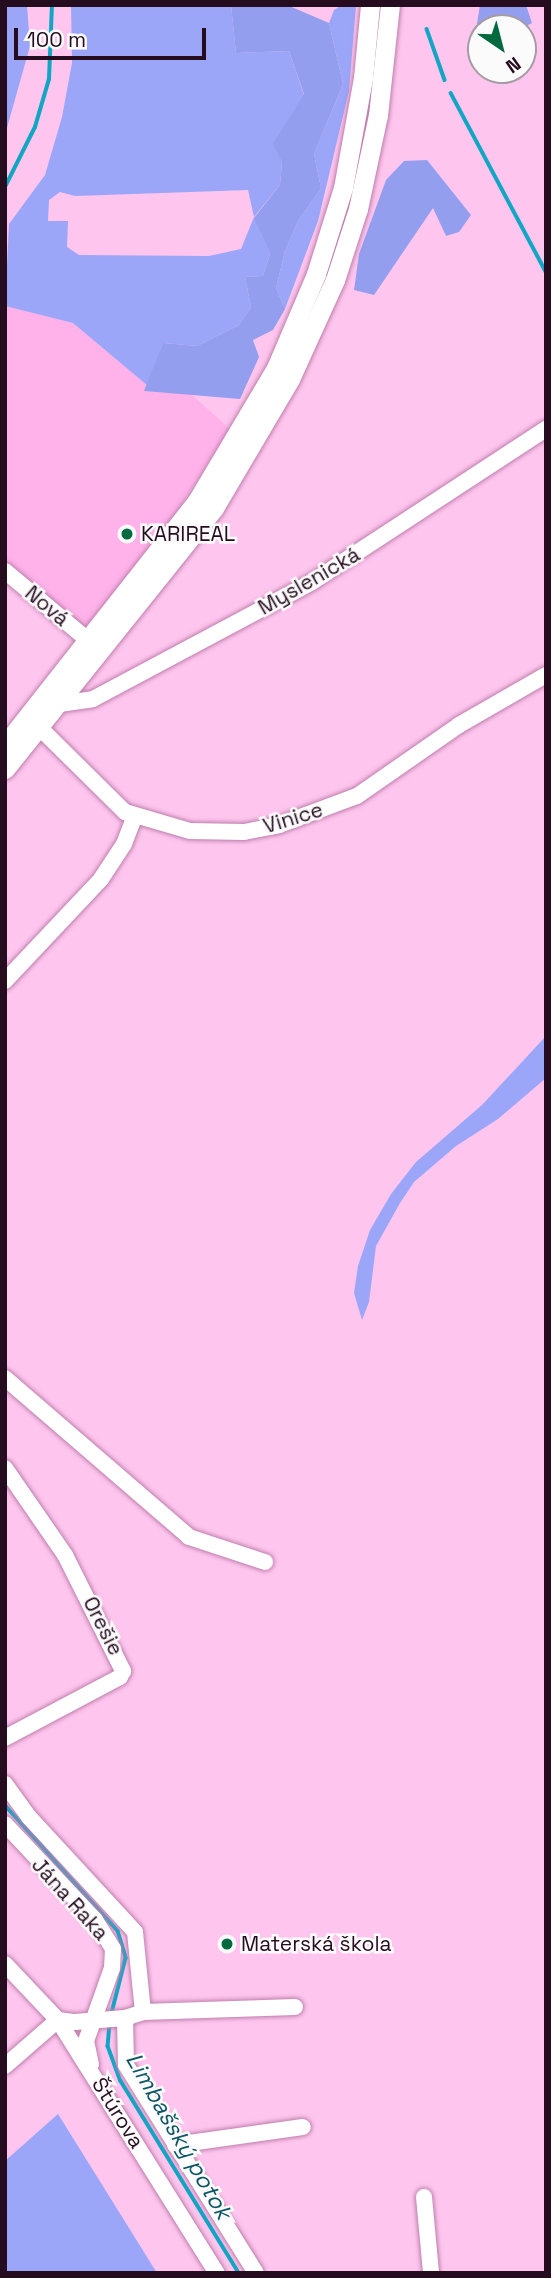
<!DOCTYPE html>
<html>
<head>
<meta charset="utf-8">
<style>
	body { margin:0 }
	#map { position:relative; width:551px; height:2278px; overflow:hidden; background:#fec6ee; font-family:"Space Grotesk",sans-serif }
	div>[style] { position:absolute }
	.built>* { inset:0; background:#feb2e9 }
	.green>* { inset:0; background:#9ba6f8 }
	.forest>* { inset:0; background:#939eee }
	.stream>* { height:3.5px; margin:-1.75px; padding:0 1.75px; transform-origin:1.75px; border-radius:1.75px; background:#10a6c4 }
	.roads { filter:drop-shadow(0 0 2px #bf7ead) drop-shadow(0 0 2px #bf7ead) }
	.minor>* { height:16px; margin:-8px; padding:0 8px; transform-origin:8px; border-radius:8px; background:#fff }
	.major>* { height:19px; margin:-9.5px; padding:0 9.5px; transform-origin:9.5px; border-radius:9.5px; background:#fff }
	.dots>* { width:19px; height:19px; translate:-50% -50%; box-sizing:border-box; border:4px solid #fbfbfb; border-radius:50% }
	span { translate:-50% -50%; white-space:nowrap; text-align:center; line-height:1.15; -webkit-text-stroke:5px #fbfbfb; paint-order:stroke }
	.poi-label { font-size:21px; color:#250c1f }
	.left { translate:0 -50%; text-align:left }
	.street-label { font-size:21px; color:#250c1f }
	.water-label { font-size:23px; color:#0b5565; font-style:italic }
	.frame { position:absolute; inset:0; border:7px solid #250c1f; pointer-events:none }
	.north { position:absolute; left:467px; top:14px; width:70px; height:70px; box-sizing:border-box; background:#fbfbfb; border:2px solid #a59ba3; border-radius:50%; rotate:145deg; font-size:19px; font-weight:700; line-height:28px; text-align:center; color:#250c1f }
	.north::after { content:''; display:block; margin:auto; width:24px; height:32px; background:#03693f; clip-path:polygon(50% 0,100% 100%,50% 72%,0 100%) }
	.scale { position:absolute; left:14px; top:28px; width:192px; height:32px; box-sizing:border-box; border:4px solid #250c1f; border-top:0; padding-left:9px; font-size:21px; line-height:24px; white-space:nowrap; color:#250c1f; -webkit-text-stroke:5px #fbfbfb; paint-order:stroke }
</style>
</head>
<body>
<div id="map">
	<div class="built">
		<div style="clip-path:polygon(5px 306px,73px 323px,148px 386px,145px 391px,192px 395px,230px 429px,166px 528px,79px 643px,5px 579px)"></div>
	</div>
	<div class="green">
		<div style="clip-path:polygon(5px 5px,27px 5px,30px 46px,5px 135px)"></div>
		<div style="clip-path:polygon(evenodd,71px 5px,231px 5px,236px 53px,289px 51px,304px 95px,274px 144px,282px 163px,280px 185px,254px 217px,270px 254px,263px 276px,245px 277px,251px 307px,239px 325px,197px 346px,163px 343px,148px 386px,73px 323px,5px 306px,9px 224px,45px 175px,62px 117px,72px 63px,71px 5px,248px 190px,254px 217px,241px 249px,209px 256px,79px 255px,67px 247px,68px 221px,48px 221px,49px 200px,60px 192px,75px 196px,248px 190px)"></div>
		<div style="clip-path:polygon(342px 5px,356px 6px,349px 91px,318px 221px,285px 309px,276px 288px,285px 251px,298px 221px,321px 188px,314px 154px,343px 84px,329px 23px,334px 10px)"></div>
		<div style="clip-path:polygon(546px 1036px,546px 1078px,498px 1119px,456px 1146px,414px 1182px,400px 1203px,376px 1246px,369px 1302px,362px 1320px,354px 1293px,358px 1266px,370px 1230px,391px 1194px,416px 1162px,482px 1105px)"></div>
		<div style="clip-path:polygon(58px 2114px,157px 2273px,5px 2273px,5px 2161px)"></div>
	</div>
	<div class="forest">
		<div style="clip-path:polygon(231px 5px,287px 5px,329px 23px,343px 84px,314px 154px,321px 188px,298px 221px,285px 251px,276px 288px,285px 309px,273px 330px,253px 340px,259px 357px,240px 399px,144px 391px,163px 343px,197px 346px,239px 325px,251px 307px,245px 277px,263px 276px,270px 254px,254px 218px,280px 185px,282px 163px,273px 144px,304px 94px,289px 51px,236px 53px)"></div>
		<div style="clip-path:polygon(480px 5px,526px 5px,532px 23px,523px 28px,484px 28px,477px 24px)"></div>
		<div style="clip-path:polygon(427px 160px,471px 215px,459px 232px,446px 236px,433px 208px,374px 295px,354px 290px,359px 254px,386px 180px,404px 161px)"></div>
	</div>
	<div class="stream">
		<div style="left:427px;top:29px;width:54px;rotate:70.6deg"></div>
		<div style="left:451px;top:93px;width:203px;rotate:62deg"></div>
		<div style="left:5px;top:187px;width:67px;rotate:-63.4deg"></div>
		<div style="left:35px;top:127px;width:50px;rotate:-73.7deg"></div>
		<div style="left:49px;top:79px;width:74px;rotate:-87.7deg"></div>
		<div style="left:5px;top:1805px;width:169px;rotate:48.1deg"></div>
		<div style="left:118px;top:1931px;width:28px;rotate:73deg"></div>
		<div style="left:126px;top:1958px;width:57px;rotate:104.3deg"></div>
		<div style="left:110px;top:2024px;width:22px;rotate:95deg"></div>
		<div style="left:108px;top:2046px;width:37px;rotate:70deg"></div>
		<div style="left:121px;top:2081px;width:225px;rotate:58.4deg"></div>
	</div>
	<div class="roads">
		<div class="minor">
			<div style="left:5px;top:571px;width:117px;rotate:39.8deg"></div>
			<div style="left:59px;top:704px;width:34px;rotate:-8deg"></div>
			<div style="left:93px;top:699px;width:248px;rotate:-28.1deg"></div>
			<div style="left:312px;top:582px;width:280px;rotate:-33.2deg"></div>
			<div style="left:40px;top:728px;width:120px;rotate:44.7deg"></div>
			<div style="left:125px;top:812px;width:68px;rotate:16.3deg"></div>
			<div style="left:190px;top:831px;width:54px;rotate:1.1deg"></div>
			<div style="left:244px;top:832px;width:36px;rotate:-11deg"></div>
			<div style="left:279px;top:825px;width:83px;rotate:-20.4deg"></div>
			<div style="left:357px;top:796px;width:124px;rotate:-34.8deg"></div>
			<div style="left:459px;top:725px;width:100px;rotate:-29.9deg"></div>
			<div style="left:5px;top:981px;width:140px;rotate:-46.7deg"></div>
			<div style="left:101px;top:879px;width:42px;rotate:-56.7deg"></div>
			<div style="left:124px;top:844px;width:30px;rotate:-69deg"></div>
			<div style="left:5px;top:1378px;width:243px;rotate:40.8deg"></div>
			<div style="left:189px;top:1537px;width:80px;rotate:18.2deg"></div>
			<div style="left:5px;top:1468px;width:106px;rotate:55.4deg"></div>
			<div style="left:65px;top:1555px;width:130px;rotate:63.4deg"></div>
			<div style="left:123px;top:1671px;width:7px;rotate:117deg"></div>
			<div style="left:120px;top:1677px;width:130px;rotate:152.1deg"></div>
			<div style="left:5px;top:1784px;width:41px;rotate:54deg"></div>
			<div style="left:29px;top:1817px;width:156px;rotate:47.3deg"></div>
			<div style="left:135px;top:1932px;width:80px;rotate:84.3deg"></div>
			<div style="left:5px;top:1824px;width:132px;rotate:46.8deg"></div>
			<div style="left:95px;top:1920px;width:34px;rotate:58deg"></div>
			<div style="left:113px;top:1949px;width:19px;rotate:93deg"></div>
			<div style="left:112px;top:1968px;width:77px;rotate:109.6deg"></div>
			<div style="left:86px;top:2041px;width:24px;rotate:78deg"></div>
			<div style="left:5px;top:1964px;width:77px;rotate:46.6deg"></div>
			<div style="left:58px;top:2020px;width:299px;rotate:57.9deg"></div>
			<div style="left:125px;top:2018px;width:47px;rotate:88.8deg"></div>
			<div style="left:126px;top:2065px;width:245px;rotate:58deg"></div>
			<div style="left:58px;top:2020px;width:17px;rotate:7deg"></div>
			<div style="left:75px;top:2022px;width:50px;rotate:-4.6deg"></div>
			<div style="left:125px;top:2018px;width:19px;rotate:-18deg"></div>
			<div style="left:143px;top:2012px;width:152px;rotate:-1.9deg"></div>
			<div style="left:5px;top:2066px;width:70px;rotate:-41deg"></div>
			<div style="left:175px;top:2145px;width:129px;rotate:-8deg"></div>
			<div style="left:424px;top:2197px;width:76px;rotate:84.7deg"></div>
		</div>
		<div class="major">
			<div style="left:5px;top:745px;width:310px;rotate:-51.8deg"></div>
			<div style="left:197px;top:501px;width:155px;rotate:-59.3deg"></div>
			<div style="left:276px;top:368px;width:102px;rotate:-66.9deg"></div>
			<div style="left:316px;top:274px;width:90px;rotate:-72.6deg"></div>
			<div style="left:343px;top:188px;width:112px;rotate:-79.7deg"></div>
			<div style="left:363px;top:78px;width:73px;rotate:-84.5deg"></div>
			<div style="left:5px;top:769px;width:334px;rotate:-51.3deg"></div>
			<div style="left:214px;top:508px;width:150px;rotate:-59.5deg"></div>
			<div style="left:290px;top:379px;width:109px;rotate:-65.6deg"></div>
			<div style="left:335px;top:280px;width:75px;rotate:-72.1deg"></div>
			<div style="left:358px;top:209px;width:96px;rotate:-78deg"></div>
			<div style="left:378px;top:115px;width:111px;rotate:-83.8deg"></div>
		</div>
	</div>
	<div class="dots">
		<div style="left:127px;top:534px;background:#03693f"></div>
		<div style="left:227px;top:1944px;background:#03693f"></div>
	</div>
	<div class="poi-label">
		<span class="left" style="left:141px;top:534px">KARIREAL</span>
		<span class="left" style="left:241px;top:1944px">Materská škola</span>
	</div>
	<div class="street-label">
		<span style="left:309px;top:581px;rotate:-30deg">Myslenická</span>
		<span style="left:47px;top:606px;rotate:40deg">Nová</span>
		<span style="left:293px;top:818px;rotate:-17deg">Vinice</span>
		<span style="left:103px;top:1626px;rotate:63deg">Orešie</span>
		<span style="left:70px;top:1899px;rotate:48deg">Jána Raka</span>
		<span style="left:118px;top:2113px;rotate:58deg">Štúrova</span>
	</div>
	<div class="water-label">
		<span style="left:179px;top:2136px;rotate:60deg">Limbašský potok</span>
	</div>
	<div class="frame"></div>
	<div class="north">N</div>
	<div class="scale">100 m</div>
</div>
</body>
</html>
